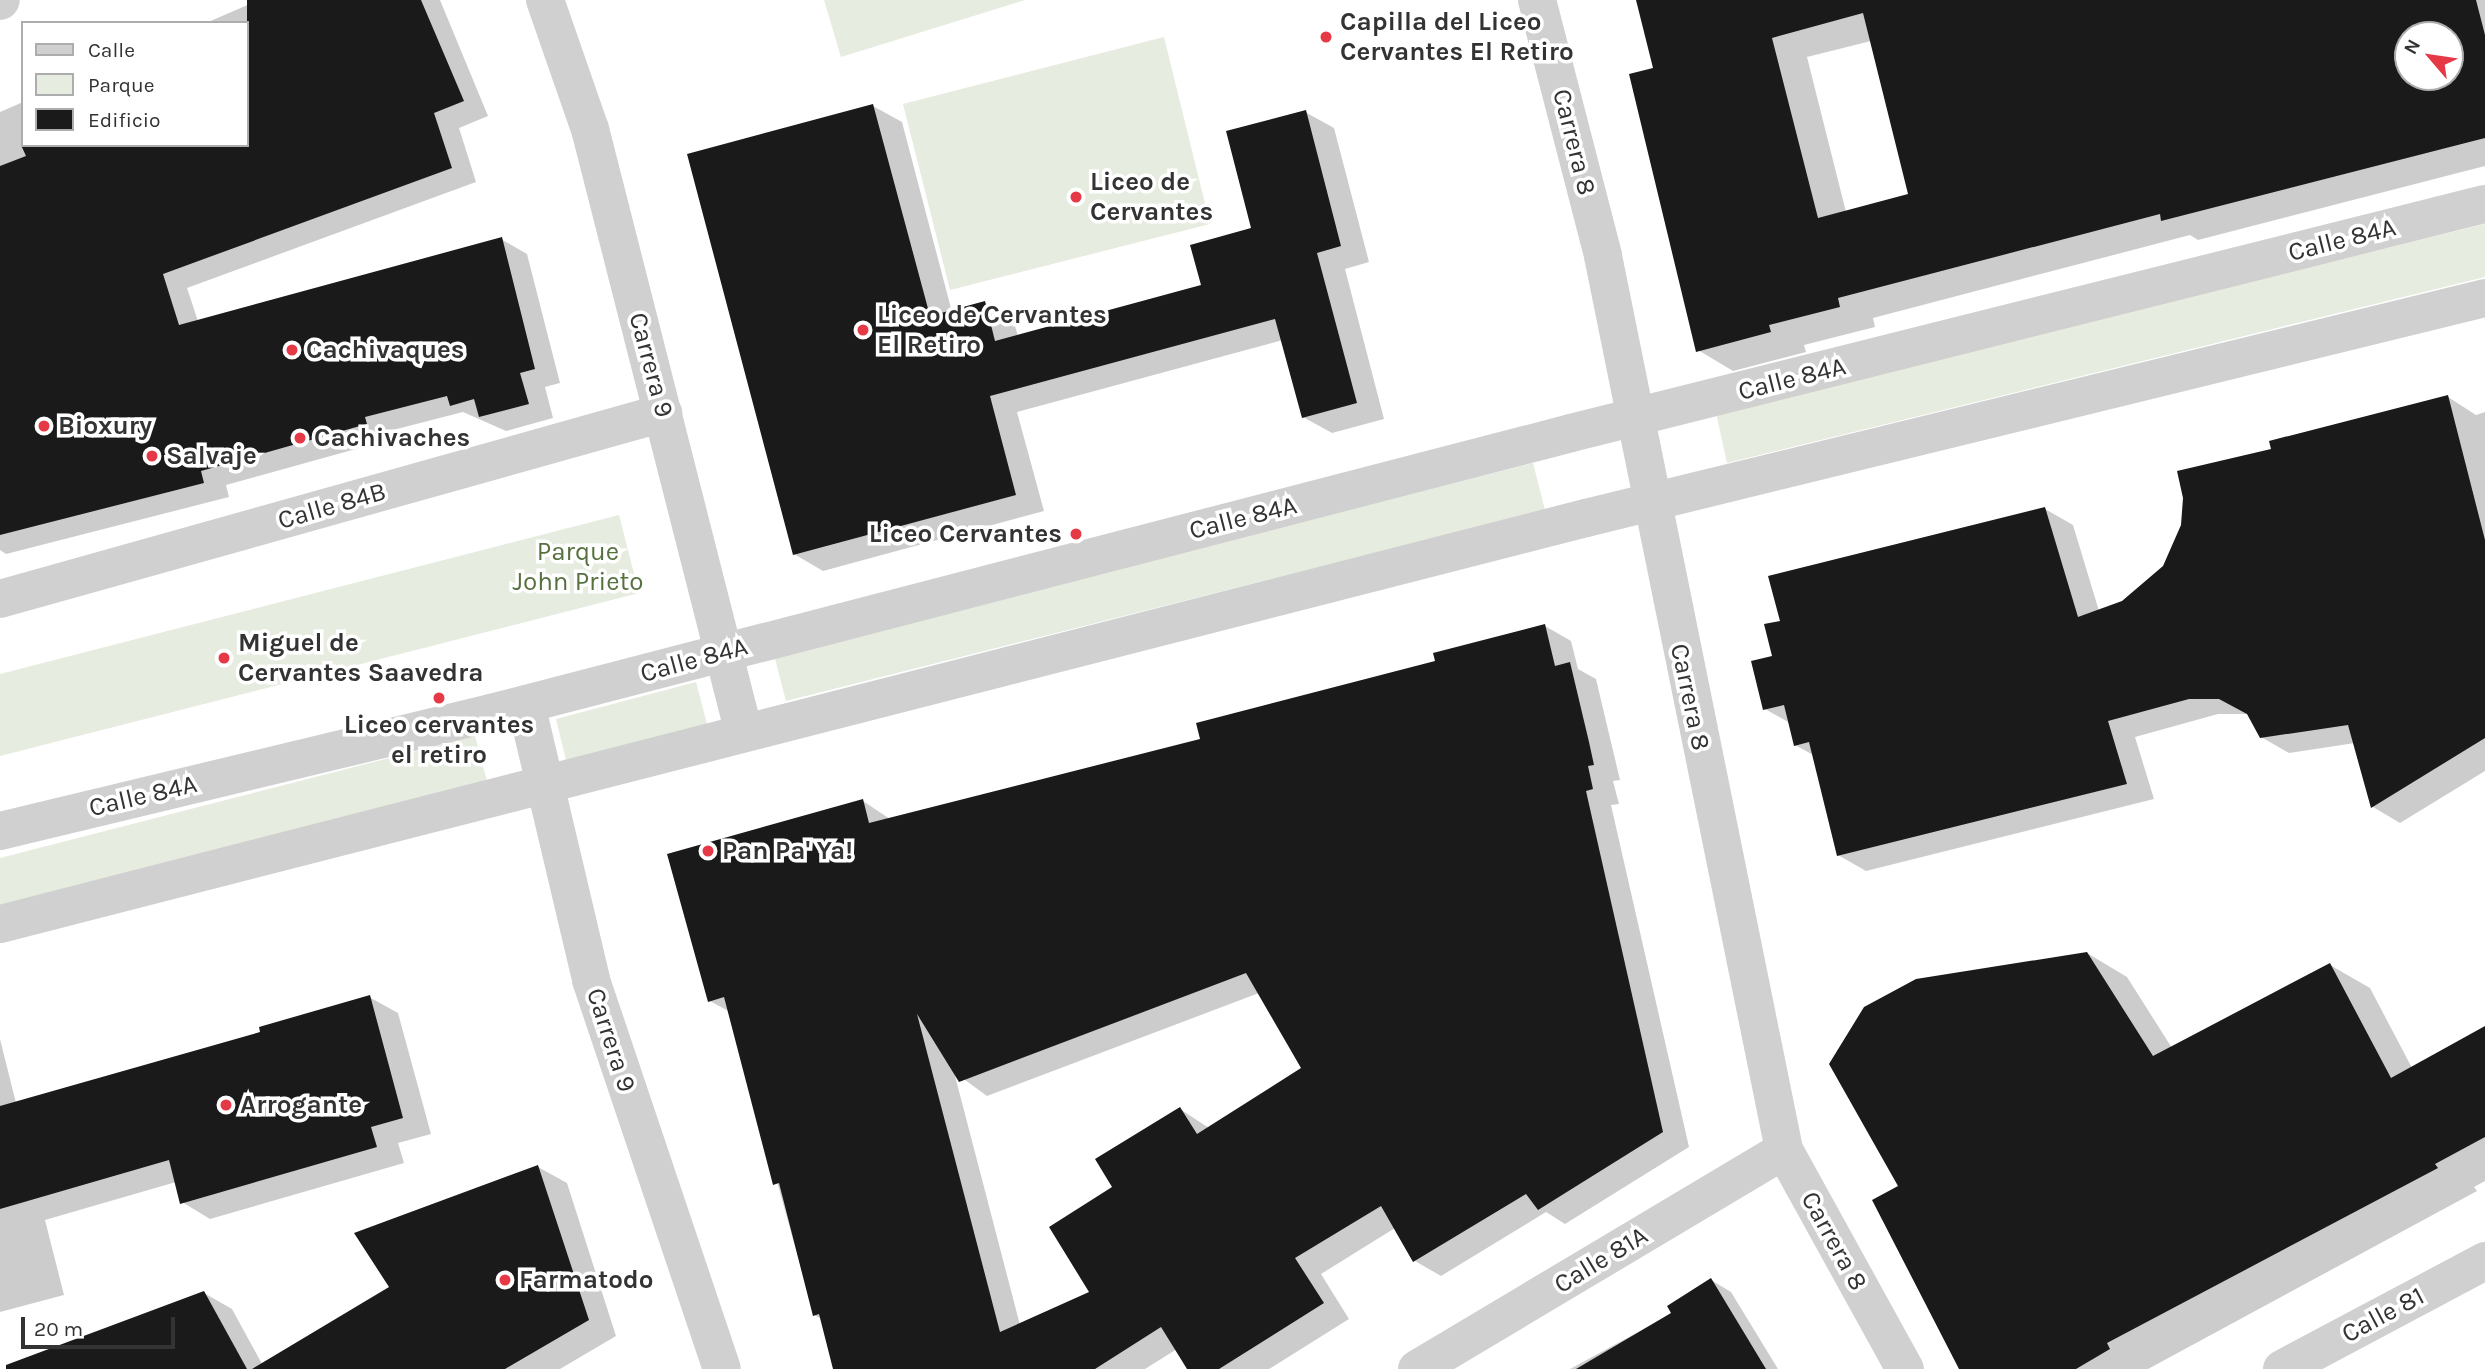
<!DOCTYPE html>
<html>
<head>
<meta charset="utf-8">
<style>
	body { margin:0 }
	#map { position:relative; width:2485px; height:1369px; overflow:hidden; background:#fff; font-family:Karla,sans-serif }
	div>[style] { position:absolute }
	.green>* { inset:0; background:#e6ecdf }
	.shadow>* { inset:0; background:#0003 }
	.building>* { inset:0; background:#1a1a1a }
	.minor>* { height:38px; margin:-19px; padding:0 19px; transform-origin:19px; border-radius:19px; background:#d0d0d0 }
	.dots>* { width:19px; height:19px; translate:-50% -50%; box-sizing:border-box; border:4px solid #fff; border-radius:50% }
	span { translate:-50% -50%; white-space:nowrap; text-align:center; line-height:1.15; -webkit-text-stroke:7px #fff; paint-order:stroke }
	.poi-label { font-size:26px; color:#333; font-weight:700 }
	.left { translate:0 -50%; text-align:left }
	.right { translate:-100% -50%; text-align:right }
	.street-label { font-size:26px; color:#333 }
	.park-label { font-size:26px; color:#56703f }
	.legend { position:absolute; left:21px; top:21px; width:228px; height:126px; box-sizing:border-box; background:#fff; border:2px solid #adadad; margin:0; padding:9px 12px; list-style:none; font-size:21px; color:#333 }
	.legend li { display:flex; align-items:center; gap:14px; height:35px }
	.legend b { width:35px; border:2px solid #adadad }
	.north { position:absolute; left:2394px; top:21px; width:70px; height:70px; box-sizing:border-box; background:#fff; border:2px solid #adadad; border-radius:50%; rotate:299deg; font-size:19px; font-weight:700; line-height:28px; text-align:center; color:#333 }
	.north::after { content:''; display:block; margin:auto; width:24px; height:32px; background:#e63946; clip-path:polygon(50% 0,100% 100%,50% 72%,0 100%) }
	.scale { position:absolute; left:21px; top:1317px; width:154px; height:32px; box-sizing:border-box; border:4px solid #333; border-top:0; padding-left:9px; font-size:21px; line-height:24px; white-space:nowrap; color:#333; -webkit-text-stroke:5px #fff; paint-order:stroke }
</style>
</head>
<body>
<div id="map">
	<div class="green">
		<div style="clip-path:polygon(824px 0,1025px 0,841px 57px)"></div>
		<div style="clip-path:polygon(1164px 37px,1210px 224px,950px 290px,903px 104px)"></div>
		<div style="clip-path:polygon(2485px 224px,2485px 277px,1727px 463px,1716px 413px)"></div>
		<div style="clip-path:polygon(1533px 463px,1545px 510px,786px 701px,774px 655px)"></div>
		<div style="clip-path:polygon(619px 515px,639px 593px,0 756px,0 674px)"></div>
		<div style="clip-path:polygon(696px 682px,707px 724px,566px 760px,556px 719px)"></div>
		<div style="clip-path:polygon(475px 736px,487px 781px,0 905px,0 858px)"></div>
	</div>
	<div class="shadow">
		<div style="clip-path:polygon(259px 0,440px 0,488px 116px,459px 128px,476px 182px,187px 288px,198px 321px,501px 239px,527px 254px,560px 383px,545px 387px,553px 418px,506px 431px,463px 412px,389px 431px,392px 439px,226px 485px,229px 497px,6px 554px,0 550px,0 112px,23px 102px,23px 145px,247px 145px,247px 23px,206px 23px)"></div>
		<div style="clip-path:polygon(evenodd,1638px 0,2485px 0,2485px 166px,2198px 240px,2190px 235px,1873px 318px,1875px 327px,1804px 345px,1806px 352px,1733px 371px,1698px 350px,1655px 69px,1638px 0,2408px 35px,2450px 35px,2450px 77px,2408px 77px,2408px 35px,1638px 0,1871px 41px,1910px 195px,1846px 212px,1807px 57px,1871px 41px)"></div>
		<div style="clip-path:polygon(873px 106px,902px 122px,952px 312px,985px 303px,1013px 319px,1018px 336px,1203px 286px,1253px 230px,1305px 112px,1334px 128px,1369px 262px,1345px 269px,1384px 419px,1332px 433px,1303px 417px,1283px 340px,1017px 412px,1044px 511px,823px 571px,794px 554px)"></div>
		<div style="clip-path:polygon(2448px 397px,2476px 415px,2485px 412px,2485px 771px,2400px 823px,2373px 807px,2355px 743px,2289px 753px,2261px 737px,2249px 714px,2218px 714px,2135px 737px,2154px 799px,1866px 871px,1838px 855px,1815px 756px,1795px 745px,1790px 723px,1765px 709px,1782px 622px,2045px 509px,2073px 525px,2099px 611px,2123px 603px,2164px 567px,2274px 451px)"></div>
		<div style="clip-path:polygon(evenodd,1545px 626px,1571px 641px,1578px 669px,1596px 679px,1620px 780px,1613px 781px,1619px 804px,1611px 805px,1689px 1147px,1565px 1224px,1546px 1212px,1441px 1276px,1415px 1261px,1395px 1228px,1321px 1274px,1349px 1319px,1269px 1369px,1189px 1369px,1177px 1349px,1145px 1369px,847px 1369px,822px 1319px,814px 1315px,730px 1012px,710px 1001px,863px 801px,890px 819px,1202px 740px,1545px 626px,1259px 993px,1303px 1069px,1209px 1128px,1180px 1109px,1114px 1187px,1092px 1293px,1020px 1325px,954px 1072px,987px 1096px,1259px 993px)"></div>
		<div style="clip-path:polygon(2087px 953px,2127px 977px,2172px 1048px,2330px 965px,2370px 988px,2412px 1068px,2485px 1028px,2485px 1181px,2474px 1187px,2477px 1191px,2148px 1369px,1963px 1369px,1901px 1187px)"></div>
		<div style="clip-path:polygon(369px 997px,398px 1013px,431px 1134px,398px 1143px,404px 1163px,210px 1219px,182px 1202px,176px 1182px,45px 1220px,64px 1295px,0 1312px,0 1039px,16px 1103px,262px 1033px)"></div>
		<div style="clip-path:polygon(538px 1167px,567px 1183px,616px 1336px,560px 1369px,78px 1369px,204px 1293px,232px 1309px,262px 1364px,392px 1288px)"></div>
		<div style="clip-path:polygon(1711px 1280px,1731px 1292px,1778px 1369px,1570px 1369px,1673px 1313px)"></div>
	</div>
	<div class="building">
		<div style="clip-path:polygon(247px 0,421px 0,464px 101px,434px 113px,452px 168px,163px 274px,179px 325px,502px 237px,535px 369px,520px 373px,529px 404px,479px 417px,474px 399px,450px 406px,447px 396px,365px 417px,367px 424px,201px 471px,204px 483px,0 535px,0 166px,26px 156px,21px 145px,247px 145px)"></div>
		<div style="clip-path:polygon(evenodd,1636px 0,2476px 0,2485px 35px,2485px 138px,2161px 221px,2160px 214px,1838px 298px,1840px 307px,1769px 325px,1771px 332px,1696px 352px,1629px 74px,1653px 68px,1636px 0,1863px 13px,1908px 194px,1818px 218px,1772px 38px,1863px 13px,1636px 0,2408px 35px,2450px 35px,2450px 77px,2408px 77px,2408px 35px)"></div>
		<div style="clip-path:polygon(873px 104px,930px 316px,985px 301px,995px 341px,1201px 285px,1190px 245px,1251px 228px,1226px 131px,1306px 110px,1341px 246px,1317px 253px,1357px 403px,1302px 418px,1275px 319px,990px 396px,1016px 495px,793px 555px,687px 154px)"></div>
		<div style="clip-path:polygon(2448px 395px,2485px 540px,2485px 738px,2371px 808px,2348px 725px,2260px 738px,2247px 714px,2219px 699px,2189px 699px,2108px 721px,2127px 784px,1837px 856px,1809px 742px,1794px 746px,1784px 705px,1763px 710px,1751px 661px,1772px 656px,1764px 624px,1780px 621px,1768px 576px,2045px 507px,2078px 617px,2122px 601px,2163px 566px,2181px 525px,2183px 498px,2177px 471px,2271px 449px,2269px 441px)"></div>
		<div style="clip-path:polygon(evenodd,1545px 624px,1555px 666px,1570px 662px,1589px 742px,1594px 765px,1588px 766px,1593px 789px,1586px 791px,1663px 1132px,1538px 1210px,1526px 1194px,1413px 1262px,1381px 1206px,1295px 1258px,1324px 1303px,1219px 1369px,1187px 1369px,1161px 1327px,1095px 1369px,833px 1369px,819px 1314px,813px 1316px,779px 1183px,773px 1185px,724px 997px,708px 1002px,667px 854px,863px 799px,869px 823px,1200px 739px,1196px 723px,1435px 661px,1433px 653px,1545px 624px,1246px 973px,1301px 1068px,1197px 1134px,1180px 1107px,1095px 1159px,1112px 1187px,1049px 1227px,1089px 1292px,1000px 1332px,917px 1014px,959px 1082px,1246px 973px)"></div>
		<div style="clip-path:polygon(2087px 952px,2153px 1056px,2330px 963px,2391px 1078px,2485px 1026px,2485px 1137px,2435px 1164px,2438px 1168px,2107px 1343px,2110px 1349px,2076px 1369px,1959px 1369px,1872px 1200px,1898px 1186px,1829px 1064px,1864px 1007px,1916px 979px)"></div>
		<div style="clip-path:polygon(370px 995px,403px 1118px,371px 1127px,377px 1147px,180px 1204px,169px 1160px,0 1209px,0 1106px,260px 1032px,259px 1027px)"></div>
		<div style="clip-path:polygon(538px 1165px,589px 1320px,505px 1369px,252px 1369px,389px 1287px,354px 1233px)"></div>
		<div style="clip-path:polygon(1711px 1278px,1766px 1369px,1576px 1369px,1671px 1313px,1667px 1306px)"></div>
		<div style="clip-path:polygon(204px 1291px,247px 1369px,6px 1369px,6px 1365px)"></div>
	</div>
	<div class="minor">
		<div style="left:545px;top:0;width:137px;rotate:70.8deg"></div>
		<div style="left:590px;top:129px;width:623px;rotate:75.7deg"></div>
		<div style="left:1537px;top:0;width:264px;rotate:75.5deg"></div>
		<div style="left:1603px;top:256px;width:912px;rotate:78.55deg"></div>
		<div style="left:1784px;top:1150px;width:250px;rotate:61.1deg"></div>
		<div style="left:0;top:1px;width:1px;rotate:-45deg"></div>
		<div style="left:0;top:599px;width:689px;rotate:-15.67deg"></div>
		<div style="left:526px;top:704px;width:284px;rotate:76.7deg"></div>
		<div style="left:591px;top:980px;width:410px;rotate:71.4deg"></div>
		<div style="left:0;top:831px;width:505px;rotate:-13.51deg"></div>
		<div style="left:491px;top:713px;width:1116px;rotate:-14.53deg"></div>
		<div style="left:1571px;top:433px;width:942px;rotate:-14.07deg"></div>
		<div style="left:0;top:924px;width:1637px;rotate:-14.36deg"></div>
		<div style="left:1586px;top:518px;width:926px;rotate:-13.75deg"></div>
		<div style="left:1417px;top:1369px;width:427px;rotate:-30.8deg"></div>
		<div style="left:2282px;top:1369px;width:230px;rotate:-28deg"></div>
	</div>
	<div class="dots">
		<div style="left:1326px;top:37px;background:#e63946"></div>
		<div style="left:1076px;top:197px;background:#e63946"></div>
		<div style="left:863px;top:330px;background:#e63946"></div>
		<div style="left:292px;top:350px;background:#e63946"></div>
		<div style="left:44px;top:426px;background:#e63946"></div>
		<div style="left:300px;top:438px;background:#e63946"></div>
		<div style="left:152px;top:456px;background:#e63946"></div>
		<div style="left:1076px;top:534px;background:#e63946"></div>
		<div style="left:224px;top:658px;background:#e63946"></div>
		<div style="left:439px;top:698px;background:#e63946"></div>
		<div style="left:708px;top:851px;background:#e63946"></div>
		<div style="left:226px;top:1105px;background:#e63946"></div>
		<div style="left:505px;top:1280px;background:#e63946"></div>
	</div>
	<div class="poi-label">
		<span class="left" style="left:1340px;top:37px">Capilla del Liceo<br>Cervantes El Retiro</span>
		<span class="left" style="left:1090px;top:197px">Liceo de<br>Cervantes</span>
		<span class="left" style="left:877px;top:330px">Liceo de Cervantes<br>El Retiro</span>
		<span class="left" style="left:306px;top:350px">Cachivaques</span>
		<span class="left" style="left:58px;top:426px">Bioxury</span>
		<span class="left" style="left:314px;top:438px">Cachivaches</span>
		<span class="left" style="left:166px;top:456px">Salvaje</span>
		<span class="right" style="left:1062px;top:534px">Liceo Cervantes</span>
		<span class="left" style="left:238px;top:658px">Miguel de<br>Cervantes Saavedra</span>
		<span style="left:439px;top:740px">Liceo cervantes<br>el retiro</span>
		<span class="left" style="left:722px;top:851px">Pan Pa' Ya!</span>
		<span class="left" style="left:240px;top:1105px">Arrogante</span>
		<span class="left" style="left:519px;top:1280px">Farmatodo</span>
	</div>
	<div class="street-label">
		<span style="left:1574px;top:142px;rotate:76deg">Carrera 8</span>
		<span style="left:2342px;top:240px;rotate:-14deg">Calle 84A</span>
		<span style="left:651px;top:365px;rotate:75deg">Carrera 9</span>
		<span style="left:1792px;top:379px;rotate:-14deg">Calle 84A</span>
		<span style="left:332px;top:506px;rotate:-16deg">Calle 84B</span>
		<span style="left:1243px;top:518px;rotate:-14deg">Calle 84A</span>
		<span style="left:694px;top:660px;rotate:-15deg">Calle 84A</span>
		<span style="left:1690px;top:697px;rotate:78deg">Carrera 8</span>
		<span style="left:143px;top:796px;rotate:-13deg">Calle 84A</span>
		<span style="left:611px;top:1040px;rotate:72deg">Carrera 9</span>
		<span style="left:1834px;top:1241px;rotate:61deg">Carrera 8</span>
		<span style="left:1601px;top:1260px;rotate:-31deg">Calle 81A</span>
		<span style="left:2383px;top:1315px;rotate:-28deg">Calle 81</span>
	</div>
	<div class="park-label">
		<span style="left:578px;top:567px">Parque<br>John Prieto</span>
	</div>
	<ul class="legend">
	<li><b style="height:9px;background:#d0d0d0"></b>Calle</li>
	<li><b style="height:19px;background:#e6ecdf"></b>Parque</li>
	<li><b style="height:19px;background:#1a1a1a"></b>Edificio</li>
	</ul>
	<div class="north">N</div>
	<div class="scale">20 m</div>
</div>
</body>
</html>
